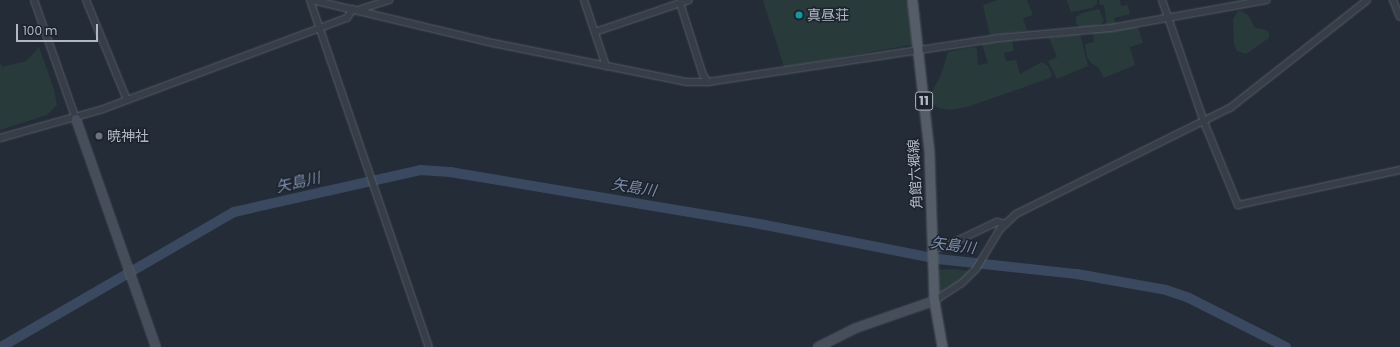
<!DOCTYPE html>
<html>
<head>
<meta charset="utf-8">
<style>
	body { margin:0 }
	#map { position:relative; width:1400px; height:347px; overflow:hidden; background:#242c38; font-family:Poppins,"Noto Sans JP",sans-serif }
	div>[style] { position:absolute }
	.green>* { inset:0; background:#293a3b }
	.river>* { height:10px; margin:-5px; padding:0 5px; transform-origin:5px; border-radius:5px; background:#3a495f }
	.roads { filter:drop-shadow(0 0 1px #555c66) drop-shadow(0 0 1px #555c66) }
	.street>* { height:6px; margin:-3px; padding:0 3px; transform-origin:3px; border-radius:3px; background:#373e48 }
	.secondary>* { height:8px; margin:-4px; padding:0 4px; transform-origin:4px; border-radius:4px; background:#464d5b }
	.primary>* { height:9px; margin:-4.5px; padding:0 4.5px; transform-origin:4.5px; border-radius:4.5px; background:#555d68 }
	.dots>* { width:11px; height:11px; translate:-50% -50%; box-sizing:border-box; border:2px solid #1c232d; border-radius:50% }
	span { translate:-50% -50%; white-space:nowrap; text-align:center; line-height:1.15; -webkit-text-stroke:3px #1c232d; paint-order:stroke }
	.shield-label span { padding:1px 3px; background:#1c232d; border:1px solid; border-radius:3px; -webkit-text-stroke-width:0 }
	.shield-label { font-size:13px; color:#b2b9c4; font-weight:700 }
	.poi-label { font-size:14px; color:#b2b9c4 }
	.left { translate:0 -50%; text-align:left }
	.street-label { font-size:14px; color:#b2b9c4 }
	.water-label { font-size:15px; color:#7c8eaa; font-style:italic }
	.scale { position:absolute; left:16px; top:24px; width:82px; height:18px; box-sizing:border-box; border:2px solid #b2b9c4; border-top:0; padding-left:5px; font-size:12px; line-height:14px; white-space:nowrap; color:#b2b9c4; -webkit-text-stroke:3px #1c232d; paint-order:stroke }
</style>
</head>
<body>
<div id="map">
	<div class="green">
		<div style="clip-path:polygon(763px 0,908px 0,916px 44px,784px 67px)"></div>
		<div style="clip-path:polygon(998px 0,1027px 0,1033px 15px,1023px 18px,1027px 31px,990px 35px,983px 5px)"></div>
		<div style="clip-path:polygon(1067px 0,1097px 0,1097px 4px,1092px 8px,1071px 12px)"></div>
		<div style="clip-path:polygon(1099px 0,1120px 0,1121px 6px,1128px 5px,1130px 14px,1114px 18px,1116px 24px,1107px 26px,1104px 5px,1100px 5px)"></div>
		<div style="clip-path:polygon(1099px 9px,1104px 20px,1101px 24px,1081px 29px,1076px 23px,1076px 17px,1082px 13px)"></div>
		<div style="clip-path:polygon(1239px 10px,1248px 15px,1255px 28px,1267px 30px,1269px 33px,1269px 38px,1246px 54px,1237px 51px,1234px 44px,1233px 19px)"></div>
		<div style="clip-path:polygon(1138px 27px,1143px 43px,1130px 47px,1135px 65px,1104px 78px,1098px 67px,1091px 63px,1087px 57px,1085px 44px,1094px 42px,1093px 32px)"></div>
		<div style="clip-path:polygon(1080px 34px,1088px 66px,1057px 79px,1048px 61px,1057px 57px,1049px 38px)"></div>
		<div style="clip-path:polygon(1012px 40px,1014px 51px,1004px 53px,1006px 61px,1016px 60px,1020px 74px,1042px 62px,1048px 66px,1052px 75px,1050px 78px,967px 107px,950px 110px,938px 108px,932px 103px,931px 93px,941px 75px,948px 52px,974px 47px,977px 49px,978px 65px,988px 63px,982px 44px)"></div>
		<div style="clip-path:polygon(39px 47px,54px 89px,57px 105px,47px 115px,0 130px,0 63px,2px 67px,26px 61px)"></div>
		<div style="clip-path:polygon(954px 269px,971px 271px,960px 282px,941px 293px,938px 289px,938px 270px)"></div>
	</div>
	<div class="river">
		<div style="left:1px;top:347px;width:269px;rotate:-30.1deg"></div>
		<div style="left:234px;top:212px;width:191px;rotate:-12.7deg"></div>
		<div style="left:420px;top:170px;width:30px;rotate:4deg"></div>
		<div style="left:450px;top:172px;width:314px;rotate:9.5deg"></div>
		<div style="left:760px;top:224px;width:181px;rotate:11.1deg"></div>
		<div style="left:938px;top:259px;width:140px;rotate:6.2deg"></div>
		<div style="left:1077px;top:274px;width:90px;rotate:10.2deg"></div>
		<div style="left:1166px;top:290px;width:24px;rotate:19deg"></div>
		<div style="left:1189px;top:298px;width:109px;rotate:26.8deg"></div>
	</div>
	<div class="roads">
		<div class="street">
			<div style="left:34px;top:0;width:126px;rotate:70.6deg"></div>
			<div style="left:86px;top:0;width:108px;rotate:67.7deg"></div>
			<div style="left:310px;top:0;width:367px;rotate:71.1deg"></div>
			<div style="left:312px;top:0;width:186px;rotate:13.4deg"></div>
			<div style="left:493px;top:43px;width:198px;rotate:11.4deg"></div>
			<div style="left:687px;top:82px;width:21px"></div>
			<div style="left:708px;top:82px;width:294px;rotate:-8.6deg"></div>
			<div style="left:999px;top:38px;width:112px;rotate:-5.1deg"></div>
			<div style="left:1111px;top:28px;width:158px;rotate:-10.2deg"></div>
			<div style="left:584px;top:0;width:70px;rotate:71.6deg"></div>
			<div style="left:1162px;top:0;width:129px;rotate:71deg"></div>
			<div style="left:1204px;top:122px;width:90px;rotate:67.7deg"></div>
			<div style="left:1238px;top:205px;width:166px;rotate:-12.2deg"></div>
			<div style="left:1393px;top:0;width:18px;rotate:68deg"></div>
			<div style="left:680px;top:3px;width:76px;rotate:72.3deg"></div>
			<div style="left:703px;top:75px;width:9px;rotate:54deg"></div>
			<div style="left:358px;top:10px;width:33px;rotate:-18deg"></div>
			<div style="left:595px;top:32px;width:99px;rotate:-18.8deg"></div>
			<div style="left:0;top:138px;width:107px;rotate:-15.7deg"></div>
			<div style="left:103px;top:109px;width:260px;rotate:-20.5deg"></div>
			<div style="left:347px;top:18px;width:11px;rotate:-56deg"></div>
			<div style="left:932px;top:249px;width:12px;rotate:-9deg"></div>
			<div style="left:944px;top:247px;width:59px;rotate:-25.3deg"></div>
			<div style="left:997px;top:222px;width:9px;rotate:13deg"></div>
			<div style="left:934px;top:301px;width:33px;rotate:-33deg"></div>
			<div style="left:962px;top:283px;width:20px;rotate:-45deg"></div>
			<div style="left:976px;top:269px;width:47px;rotate:-59deg"></div>
			<div style="left:1000px;top:229px;width:22px;rotate:-43deg"></div>
			<div style="left:1016px;top:214px;width:239px;rotate:-26.4deg"></div>
			<div style="left:1230px;top:108px;width:174px;rotate:-38.2deg"></div>
		</div>
		<div class="secondary">
			<div style="left:76px;top:119px;width:242px;rotate:70.7deg"></div>
			<div style="left:818px;top:347px;width:42px;rotate:-26.6deg"></div>
			<div style="left:856px;top:328px;width:83px;rotate:-19.1deg"></div>
		</div>
		<div class="primary">
			<div style="left:912px;top:0;width:153px;rotate:83.6deg"></div>
			<div style="left:929px;top:152px;width:149px;rotate:88.1deg"></div>
			<div style="left:934px;top:301px;width:47px;rotate:80.1deg"></div>
		</div>
	</div>
	<div class="dots">
		<div style="left:799px;top:15px;background:#0f9aa8"></div>
		<div style="left:99px;top:136px;background:#6b7280"></div>
	</div>
	<div class="shield-label">
		<span style="left:924px;top:101px">11</span>
	</div>
	<div class="poi-label">
		<span class="left" style="left:807px;top:15px">真昼荘</span>
		<span class="left" style="left:107px;top:136px">暁神社</span>
	</div>
	<div class="street-label">
		<span style="left:915px;top:174px;rotate:-93deg">角館六郷線</span>
	</div>
	<div class="water-label">
		<span style="left:298px;top:182px;rotate:-13deg">矢島川</span>
		<span style="left:634px;top:187px;rotate:9deg">矢島川</span>
		<span style="left:953px;top:245px;rotate:8deg">矢島川</span>
	</div>
	<div class="scale">100 m</div>
</div>
</body>
</html>
